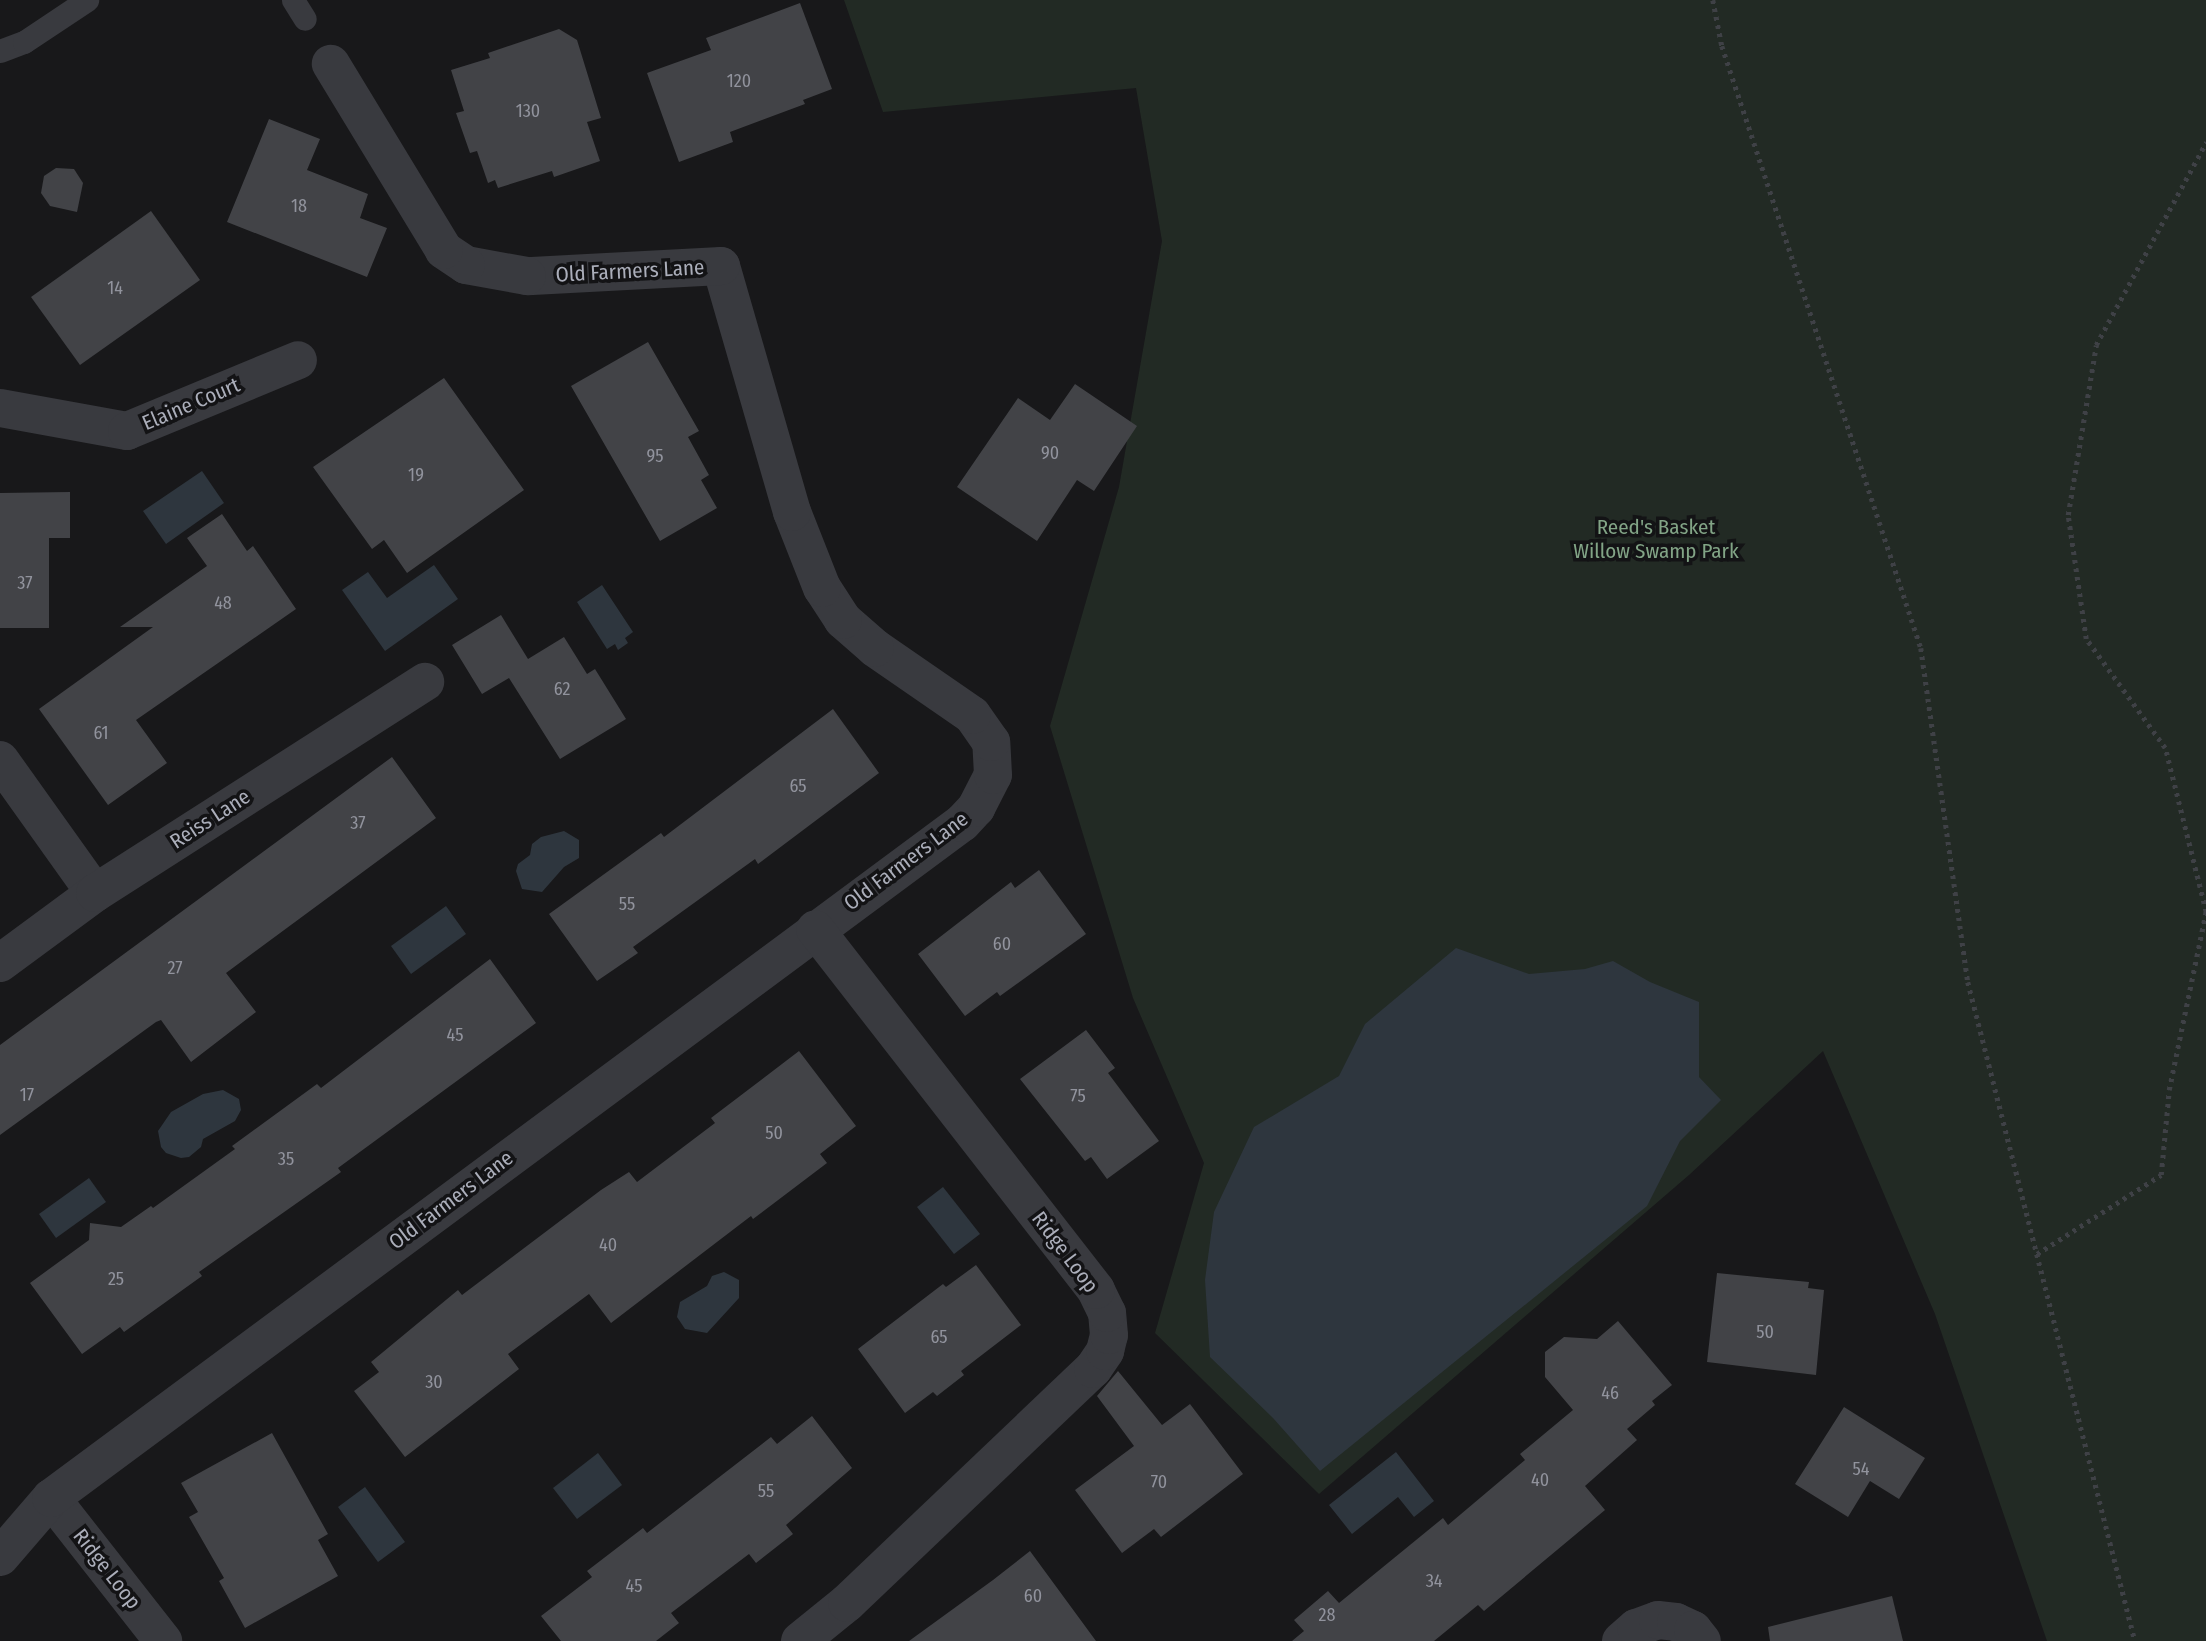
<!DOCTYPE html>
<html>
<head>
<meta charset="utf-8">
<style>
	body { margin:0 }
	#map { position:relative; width:2206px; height:1641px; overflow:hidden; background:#18181a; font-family:"Fira Sans Condensed",sans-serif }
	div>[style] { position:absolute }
	.green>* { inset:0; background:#222a24 }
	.water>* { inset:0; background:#2e363e }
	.building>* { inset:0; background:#424347 }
	.path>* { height:4.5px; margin-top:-2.25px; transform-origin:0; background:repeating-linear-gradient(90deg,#3f4146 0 3.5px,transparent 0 8.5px) }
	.service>* { height:23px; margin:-11.5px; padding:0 11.5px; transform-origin:11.5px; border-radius:11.5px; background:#393a3f }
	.minor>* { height:38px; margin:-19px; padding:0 19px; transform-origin:19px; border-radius:19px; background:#393a3f }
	span { translate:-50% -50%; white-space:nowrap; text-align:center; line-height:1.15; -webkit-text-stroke:7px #131315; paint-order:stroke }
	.number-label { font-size:18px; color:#91939d }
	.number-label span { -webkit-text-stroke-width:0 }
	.street-label { font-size:21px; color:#abaeba }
	.park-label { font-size:21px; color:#82a486 }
</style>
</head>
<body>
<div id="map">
	<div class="green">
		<div style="clip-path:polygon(844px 0,2206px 0,2206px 1641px,2047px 1641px,1935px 1314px,1823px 1051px,1689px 1175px,1319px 1494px,1155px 1333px,1204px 1163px,1133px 998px,1050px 726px,1119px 487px,1162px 241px,1136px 88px,883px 112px)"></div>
	</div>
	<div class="water">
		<div style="clip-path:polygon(202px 471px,224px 503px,166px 544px,143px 511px)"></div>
		<div style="clip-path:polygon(434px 565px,458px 599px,385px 651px,342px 590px,368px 572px,387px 598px)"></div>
		<div style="clip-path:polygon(602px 585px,633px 632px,625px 638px,628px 643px,618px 650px,615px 644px,607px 649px,577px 602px)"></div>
		<div style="clip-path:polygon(564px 831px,579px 840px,579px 858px,564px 867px,542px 892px,522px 889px,516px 871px,518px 864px,530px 855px,532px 844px,541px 837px)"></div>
		<div style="clip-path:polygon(446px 906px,466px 934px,411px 974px,391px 946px)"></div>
		<div style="clip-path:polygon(1456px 948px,1529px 974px,1585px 969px,1613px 961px,1650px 982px,1699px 1002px,1699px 1077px,1721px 1100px,1680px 1141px,1647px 1206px,1320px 1471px,1273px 1418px,1210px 1357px,1205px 1280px,1214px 1212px,1254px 1127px,1339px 1076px,1365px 1024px)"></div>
		<div style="clip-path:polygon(223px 1090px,239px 1099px,241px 1110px,235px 1121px,203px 1139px,201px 1147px,189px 1157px,181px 1158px,166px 1153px,161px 1147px,158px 1131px,171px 1112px,203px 1094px)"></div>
		<div style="clip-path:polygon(89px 1178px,106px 1202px,56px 1238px,39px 1214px)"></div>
		<div style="clip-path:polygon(943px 1187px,980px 1234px,954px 1254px,917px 1207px)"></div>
		<div style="clip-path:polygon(724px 1272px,739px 1280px,739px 1298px,707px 1333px,685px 1329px,677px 1317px,680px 1302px,707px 1286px,712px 1276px)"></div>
		<div style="clip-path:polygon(1396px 1452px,1434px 1501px,1414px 1517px,1398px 1497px,1352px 1534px,1329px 1505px)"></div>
		<div style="clip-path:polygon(598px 1453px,622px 1485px,577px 1519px,553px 1488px)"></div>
		<div style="clip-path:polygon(365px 1487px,405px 1542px,378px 1562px,338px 1507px)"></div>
	</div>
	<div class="building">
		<div style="clip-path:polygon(800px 3px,832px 89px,803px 100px,805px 104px,730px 132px,733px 142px,679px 162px,647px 73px,711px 50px,706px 38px)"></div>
		<div style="clip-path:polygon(559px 29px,577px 40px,601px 118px,587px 122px,600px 161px,554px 177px,552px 171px,498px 188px,495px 180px,488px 183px,477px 151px,470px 153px,456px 113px,464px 111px,451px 70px,490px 58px,488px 53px)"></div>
		<div style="clip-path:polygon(269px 119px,320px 139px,307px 170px,368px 194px,360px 218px,387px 228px,367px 277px,227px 222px)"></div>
		<div style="clip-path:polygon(56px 168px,74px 169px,83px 183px,77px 212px,50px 206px,41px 193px,44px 176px)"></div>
		<div style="clip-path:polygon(151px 211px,200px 280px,80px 365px,31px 297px)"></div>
		<div style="clip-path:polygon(648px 342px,699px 431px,688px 437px,709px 475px,701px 480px,717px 508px,660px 541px,571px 386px)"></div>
		<div style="clip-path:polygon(444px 378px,524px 490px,407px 573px,384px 540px,372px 549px,313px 467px)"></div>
		<div style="clip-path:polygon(1075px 384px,1137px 426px,1094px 491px,1077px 480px,1037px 541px,957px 487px,1018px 398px,1050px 420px)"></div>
		<div style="clip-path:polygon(70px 492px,70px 538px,49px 538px,49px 628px,0 628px,0 493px)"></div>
		<div style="clip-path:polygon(222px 514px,247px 551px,253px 546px,296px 609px,136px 720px,167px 763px,108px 805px,39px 709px,153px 627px,120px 627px,207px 566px,187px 538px)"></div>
		<div style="clip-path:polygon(501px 615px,528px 659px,564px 637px,587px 674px,595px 669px,626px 719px,560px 759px,509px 678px,482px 694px,452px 645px)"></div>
		<div style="clip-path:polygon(833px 709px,879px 773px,758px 864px,755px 859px,633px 947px,638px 953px,597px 981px,549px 914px,661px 833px,664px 837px)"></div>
		<div style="clip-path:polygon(392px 757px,436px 818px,226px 973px,256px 1012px,191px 1062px,161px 1020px,156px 1022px,0 1135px,0 1045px)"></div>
		<div style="clip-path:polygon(1039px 870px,1086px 934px,1000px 996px,997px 992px,965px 1016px,918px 954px,1011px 882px,1015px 888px)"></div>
		<div style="clip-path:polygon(490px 959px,536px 1023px,338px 1168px,341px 1172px,199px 1272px,202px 1276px,124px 1332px,120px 1327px,82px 1354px,30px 1283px,89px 1240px,90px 1223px,121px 1227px,151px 1206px,153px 1208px,235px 1149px,232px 1146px,317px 1084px,321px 1088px)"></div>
		<div style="clip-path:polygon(1086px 1030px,1115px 1068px,1108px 1073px,1159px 1141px,1107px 1179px,1091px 1157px,1085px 1161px,1020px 1079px)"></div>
		<div style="clip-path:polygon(799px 1051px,856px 1126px,820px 1154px,827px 1163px,753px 1219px,751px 1216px,611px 1323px,589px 1294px,508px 1354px,519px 1369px,405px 1457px,354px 1391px,379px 1372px,371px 1362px,458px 1290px,462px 1295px,601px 1190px,629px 1172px,637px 1182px,715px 1123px,711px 1118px)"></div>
		<div style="clip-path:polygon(976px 1265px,1021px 1325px,961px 1371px,964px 1375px,937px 1396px,933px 1392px,905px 1413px,858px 1349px,943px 1284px,946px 1287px)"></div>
		<div style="clip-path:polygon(1717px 1273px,1809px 1282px,1808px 1288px,1824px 1290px,1816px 1375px,1707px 1362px)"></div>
		<div style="clip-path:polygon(1618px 1321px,1672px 1385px,1652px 1401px,1655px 1405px,1627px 1429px,1637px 1440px,1585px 1486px,1605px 1510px,1484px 1611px,1478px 1605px,1434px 1641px,1292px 1641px,1304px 1631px,1294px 1620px,1328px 1591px,1339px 1603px,1443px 1518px,1448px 1525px,1525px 1460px,1520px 1454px,1573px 1410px,1545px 1377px,1545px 1352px,1564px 1337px,1597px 1339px)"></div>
		<div style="clip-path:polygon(1118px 1371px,1162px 1425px,1190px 1404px,1243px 1474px,1161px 1537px,1154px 1529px,1122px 1553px,1075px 1490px,1134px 1446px,1097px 1396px)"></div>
		<div style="clip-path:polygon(1844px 1407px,1925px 1458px,1899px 1499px,1870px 1481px,1848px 1517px,1795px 1484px)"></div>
		<div style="clip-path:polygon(812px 1416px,852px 1468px,786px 1525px,793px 1534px,756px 1563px,749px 1554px,671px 1613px,679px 1623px,656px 1641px,561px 1641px,541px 1616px,592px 1577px,587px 1571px,643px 1528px,647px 1533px,771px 1437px,777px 1444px)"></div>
		<div style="clip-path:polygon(272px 1433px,328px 1534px,318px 1540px,338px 1576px,245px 1628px,219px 1581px,224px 1578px,189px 1517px,198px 1512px,181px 1483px)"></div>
		<div style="clip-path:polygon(1030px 1551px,1096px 1641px,909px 1641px,993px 1580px)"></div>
		<div style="clip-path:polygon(1892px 1596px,1903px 1641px,1770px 1641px,1768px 1627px)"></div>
	</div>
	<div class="path">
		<div style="left:1713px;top:0;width:47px;rotate:78.9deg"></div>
		<div style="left:1722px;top:46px;width:634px;rotate:71.71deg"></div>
		<div style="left:1921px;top:648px;width:337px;rotate:82deg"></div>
		<div style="left:1968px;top:982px;width:680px;rotate:75.78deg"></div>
		<div style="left:2037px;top:1254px;width:147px;rotate:-32.5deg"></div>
		<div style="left:2161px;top:1175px;width:85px;rotate:-84.6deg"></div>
		<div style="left:2169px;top:1090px;width:182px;rotate:-78.3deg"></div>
		<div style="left:2206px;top:912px;width:169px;rotate:-104deg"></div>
		<div style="left:2165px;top:748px;width:135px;rotate:-125.9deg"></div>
		<div style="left:2086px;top:639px;width:125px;rotate:-98.3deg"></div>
		<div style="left:2068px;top:515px;width:172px;rotate:-80.6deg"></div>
		<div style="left:2096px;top:345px;width:231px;rotate:-61.5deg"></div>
	</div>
	<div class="service">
		<div style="left:293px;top:0;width:22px;rotate:58deg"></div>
		<div style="left:0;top:51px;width:26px;rotate:-21deg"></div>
		<div style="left:24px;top:42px;width:76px;rotate:-33.7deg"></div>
	</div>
	<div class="minor">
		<div style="left:0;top:408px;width:129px;rotate:10.3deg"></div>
		<div style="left:127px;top:431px;width:185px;rotate:-22.5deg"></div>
		<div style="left:0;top:760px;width:163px;rotate:54.5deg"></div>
		<div style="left:0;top:963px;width:118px;rotate:-36.4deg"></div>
		<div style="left:95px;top:893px;width:392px;rotate:-32.6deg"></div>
		<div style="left:51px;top:1498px;width:182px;rotate:51.9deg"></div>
		<div style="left:0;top:1557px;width:78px;rotate:-49.2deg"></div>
		<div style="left:51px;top:1498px;width:1134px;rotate:-36.54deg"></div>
		<div style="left:962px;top:823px;width:21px;rotate:-47deg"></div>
		<div style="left:976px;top:808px;width:37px;rotate:-63deg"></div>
		<div style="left:993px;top:775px;width:33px;rotate:-93deg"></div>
		<div style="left:991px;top:742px;width:33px;rotate:-125deg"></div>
		<div style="left:972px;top:715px;width:118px;rotate:-145.4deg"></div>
		<div style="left:875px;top:648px;width:43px;rotate:-138.8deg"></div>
		<div style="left:843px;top:620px;width:38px;rotate:-123deg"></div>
		<div style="left:822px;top:588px;width:82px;rotate:-111.5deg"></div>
		<div style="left:792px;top:512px;width:256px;rotate:-106.1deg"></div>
		<div style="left:721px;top:266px;width:194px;rotate:177deg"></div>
		<div style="left:527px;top:276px;width:62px;rotate:-169.8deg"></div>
		<div style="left:466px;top:265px;width:27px;rotate:-146deg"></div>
		<div style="left:444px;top:250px;width:218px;rotate:-121.3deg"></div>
		<div style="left:800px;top:1641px;width:60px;rotate:-39deg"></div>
		<div style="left:847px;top:1603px;width:340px;rotate:-43.6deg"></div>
		<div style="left:1093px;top:1369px;width:22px;rotate:-56deg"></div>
		<div style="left:1105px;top:1351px;width:16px;rotate:-76deg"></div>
		<div style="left:1109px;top:1335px;width:22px;rotate:-95deg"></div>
		<div style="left:1107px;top:1313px;width:25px;rotate:-116deg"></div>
		<div style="left:1096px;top:1290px;width:457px;rotate:-127.9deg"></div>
		<div style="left:1621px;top:1641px;width:20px;rotate:-41deg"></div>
		<div style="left:1636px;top:1628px;width:23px;rotate:-20deg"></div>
		<div style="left:1658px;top:1620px;width:18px;rotate:6deg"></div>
		<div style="left:1676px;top:1622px;width:19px;rotate:25deg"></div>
		<div style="left:1693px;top:1630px;width:14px;rotate:51deg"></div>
	</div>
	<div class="number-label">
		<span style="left:739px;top:81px">120</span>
		<span style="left:528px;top:111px">130</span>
		<span style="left:299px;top:206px">18</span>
		<span style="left:115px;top:288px">14</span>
		<span style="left:1050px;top:453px">90</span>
		<span style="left:655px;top:456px">95</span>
		<span style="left:416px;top:475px">19</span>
		<span style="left:25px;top:583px">37</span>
		<span style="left:223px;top:603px">48</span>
		<span style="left:562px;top:689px">62</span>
		<span style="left:101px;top:733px">61</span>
		<span style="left:798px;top:786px">65</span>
		<span style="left:358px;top:823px">37</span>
		<span style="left:627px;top:904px">55</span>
		<span style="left:1002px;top:944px">60</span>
		<span style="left:175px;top:968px">27</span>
		<span style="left:455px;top:1035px">45</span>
		<span style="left:27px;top:1095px">17</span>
		<span style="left:1078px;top:1096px">75</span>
		<span style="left:774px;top:1133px">50</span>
		<span style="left:286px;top:1159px">35</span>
		<span style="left:608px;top:1245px">40</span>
		<span style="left:116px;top:1279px">25</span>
		<span style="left:1765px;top:1332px">50</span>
		<span style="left:939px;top:1337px">65</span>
		<span style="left:434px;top:1382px">30</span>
		<span style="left:1610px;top:1393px">46</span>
		<span style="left:1861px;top:1469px">54</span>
		<span style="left:1540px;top:1480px">40</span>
		<span style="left:1159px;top:1482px">70</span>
		<span style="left:766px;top:1491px">55</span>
		<span style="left:1434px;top:1581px">34</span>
		<span style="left:634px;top:1586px">45</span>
		<span style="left:1033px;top:1596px">60</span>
		<span style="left:1327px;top:1615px">28</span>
	</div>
	<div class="street-label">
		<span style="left:630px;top:271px;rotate:-3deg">Old Farmers Lane</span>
		<span style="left:191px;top:404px;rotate:-23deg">Elaine Court</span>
		<span style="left:210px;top:819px;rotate:-33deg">Reiss Lane</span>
		<span style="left:906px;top:861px;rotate:-37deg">Old Farmers Lane</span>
		<span style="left:451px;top:1200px;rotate:-37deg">Old Farmers Lane</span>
		<span style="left:1065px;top:1252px;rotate:53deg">Ridge Loop</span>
		<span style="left:107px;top:1569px;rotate:52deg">Ridge Loop</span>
	</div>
	<div class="park-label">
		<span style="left:1656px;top:539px">Reed's Basket<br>Willow Swamp Park</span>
	</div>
</div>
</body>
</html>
